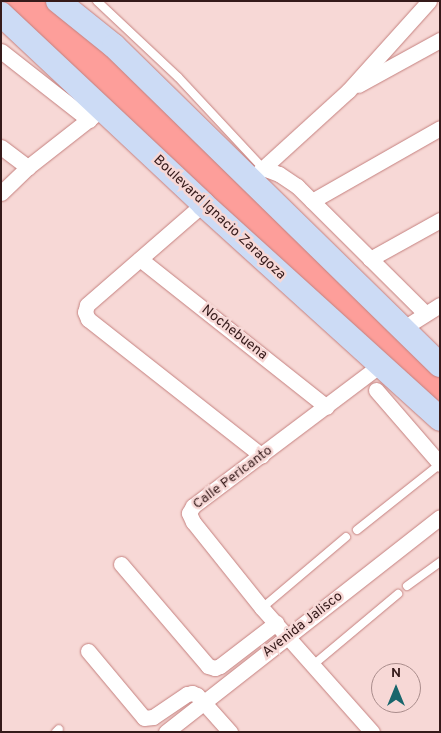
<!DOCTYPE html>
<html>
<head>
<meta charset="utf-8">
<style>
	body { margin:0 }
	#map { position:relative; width:441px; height:733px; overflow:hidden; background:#f7d8d6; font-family:Overpass,sans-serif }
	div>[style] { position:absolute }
	.green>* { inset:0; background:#fd9e9a }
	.roads { filter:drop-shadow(0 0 1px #c4807e) drop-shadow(0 0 1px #c4807e) }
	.service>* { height:8px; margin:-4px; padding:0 4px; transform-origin:4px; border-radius:4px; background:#fff }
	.minor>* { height:15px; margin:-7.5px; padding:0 7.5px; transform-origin:7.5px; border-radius:7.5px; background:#fff }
	.primary>* { height:24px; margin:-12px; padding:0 12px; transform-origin:12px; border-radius:12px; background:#ccdbf5 }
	span { translate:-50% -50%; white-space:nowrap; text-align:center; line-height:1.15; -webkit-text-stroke:5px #f7d8d6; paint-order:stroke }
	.street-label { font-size:14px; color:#351a1a }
	.frame { position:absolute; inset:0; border:2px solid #351a1a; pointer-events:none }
	.north { position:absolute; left:371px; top:663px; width:50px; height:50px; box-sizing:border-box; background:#f7d8d6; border:1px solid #a98c8b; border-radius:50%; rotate:0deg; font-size:14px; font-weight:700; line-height:20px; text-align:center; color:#351a1a }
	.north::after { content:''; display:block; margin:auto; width:18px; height:22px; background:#19666c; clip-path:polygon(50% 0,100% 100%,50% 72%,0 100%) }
</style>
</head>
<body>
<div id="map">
	<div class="green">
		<div style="clip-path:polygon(1px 1px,54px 1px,440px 374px,440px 411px,1px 4px)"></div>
	</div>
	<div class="roads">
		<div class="service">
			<div style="left:97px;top:1px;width:111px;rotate:43.2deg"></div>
			<div style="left:178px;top:77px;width:125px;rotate:47deg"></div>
			<div style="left:357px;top:530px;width:106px;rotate:-38.5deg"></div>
			<div style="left:407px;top:586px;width:41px;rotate:-36deg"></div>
			<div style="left:262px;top:608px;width:110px;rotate:-40.2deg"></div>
			<div style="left:313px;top:665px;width:111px;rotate:-39.9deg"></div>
			<div style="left:56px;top:732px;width:4px;rotate:-45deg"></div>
		</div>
		<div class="minor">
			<div style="left:1px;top:51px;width:112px;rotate:38.1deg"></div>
			<div style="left:358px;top:85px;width:94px;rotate:-28.8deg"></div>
			<div style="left:1px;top:147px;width:34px;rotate:37deg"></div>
			<div style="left:263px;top:168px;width:17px;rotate:21deg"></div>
			<div style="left:279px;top:174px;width:22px;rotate:34deg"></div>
			<div style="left:297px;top:186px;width:180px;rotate:44.8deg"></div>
			<div style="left:249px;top:181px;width:134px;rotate:-42.3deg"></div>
			<div style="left:348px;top:91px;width:121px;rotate:-48deg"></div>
			<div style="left:1px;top:193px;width:37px;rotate:-44deg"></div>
			<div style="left:28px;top:167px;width:94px;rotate:-38.1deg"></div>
			<div style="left:312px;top:201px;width:147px;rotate:-29.7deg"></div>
			<div style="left:203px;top:204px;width:154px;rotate:139deg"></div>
			<div style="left:87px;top:305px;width:7px;rotate:106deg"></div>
			<div style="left:85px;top:312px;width:8px;rotate:67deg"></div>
			<div style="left:88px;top:319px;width:221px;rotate:38.2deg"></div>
			<div style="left:140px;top:259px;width:238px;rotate:38.4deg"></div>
			<div style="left:370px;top:259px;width:80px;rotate:-29.1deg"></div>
			<div style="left:402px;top:329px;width:45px;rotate:-32.3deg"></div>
			<div style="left:376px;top:390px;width:98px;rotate:49.1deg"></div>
			<div style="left:121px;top:564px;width:134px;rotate:49.5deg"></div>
			<div style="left:208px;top:666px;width:7px;rotate:16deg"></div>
			<div style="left:215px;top:668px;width:5px;rotate:-22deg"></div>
			<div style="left:220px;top:666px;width:71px;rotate:-37.5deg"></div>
			<div style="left:88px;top:651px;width:87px;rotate:50.1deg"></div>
			<div style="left:144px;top:718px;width:9px;rotate:-6deg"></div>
			<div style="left:153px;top:717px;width:41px;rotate:-34.1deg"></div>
			<div style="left:187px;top:694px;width:5px;rotate:-11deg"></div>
			<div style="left:192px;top:693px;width:5px;rotate:22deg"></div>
			<div style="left:197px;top:695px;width:50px;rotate:48.3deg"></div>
			<div style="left:166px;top:732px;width:348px;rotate:-38.1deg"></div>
			<div style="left:372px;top:732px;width:166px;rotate:-131.6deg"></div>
			<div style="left:262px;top:608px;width:110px;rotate:-128.7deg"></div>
			<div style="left:193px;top:522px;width:10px;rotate:-114deg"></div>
			<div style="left:189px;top:513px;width:8px;rotate:-60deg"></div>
			<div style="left:193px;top:506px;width:234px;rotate:-37deg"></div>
		</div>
		<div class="primary">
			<div style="left:58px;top:1px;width:72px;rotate:38.8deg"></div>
			<div style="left:114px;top:46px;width:456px;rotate:44.4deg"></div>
			<div style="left:1px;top:14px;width:277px;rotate:43.2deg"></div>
			<div style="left:203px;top:204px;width:320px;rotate:42.2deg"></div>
		</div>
	</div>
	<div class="street-label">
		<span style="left:219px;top:218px;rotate:43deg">Boulevard Ignacio Zaragoza</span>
		<span style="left:234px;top:333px;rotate:38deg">Nochebuena</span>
		<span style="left:233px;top:478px;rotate:-37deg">Calle Pericanto</span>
		<span style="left:303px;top:625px;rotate:-38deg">Avenida Jalisco</span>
	</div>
	<div class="frame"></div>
	<div class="north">N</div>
</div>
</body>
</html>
